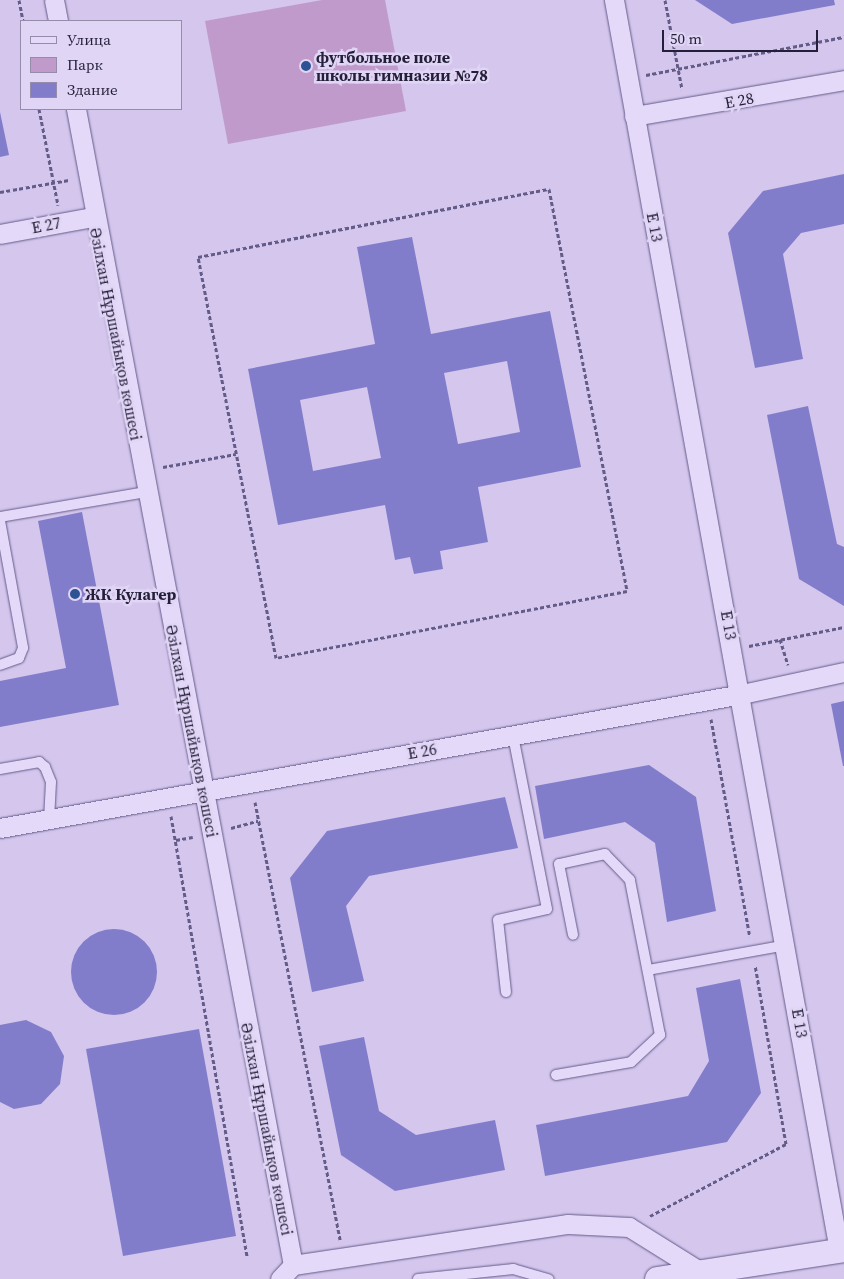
<!DOCTYPE html>
<html>
<head>
<meta charset="utf-8">
<style>
	body { margin:0 }
	#map { position:relative; width:844px; height:1279px; overflow:hidden; background:#d4c6ed; font-family:"Source Serif 4",serif }
	div>[style] { position:absolute }
	.green>* { inset:0; background:#c09acb }
	.building>* { inset:0; background:#827dca }
	.round { border-radius:50% }
	.path>* { height:3px; margin-top:-1.5px; transform-origin:0; background:repeating-linear-gradient(90deg,#645c88 0 4px,transparent 0 6.5px) }
	.roads { filter:drop-shadow(0 0 1px #645c88) drop-shadow(0 0 1px #645c88) }
	.service>* { height:10px; margin:-5px; padding:0 5px; transform-origin:5px; border-radius:5px; background:#e4d9f8 }
	.minor>* { height:19px; margin:-9.5px; padding:0 9.5px; transform-origin:9.5px; border-radius:9.5px; background:#e4d9f8 }
	.tertiary>* { height:24px; margin:-12px; padding:0 12px; transform-origin:12px; border-radius:12px; background:#e4d9f8 }
	.dots>* { width:14px; height:14px; translate:-50% -50%; box-sizing:border-box; border:2px solid #e1d5f5; border-radius:50% }
	span { translate:-50% -50%; white-space:nowrap; text-align:center; line-height:1.15; -webkit-text-stroke:5px #e1d5f5; paint-order:stroke }
	.poi-label { font-size:16px; color:#231f39; font-weight:700 }
	.left { translate:0 -50%; text-align:left }
	.street-label { font-size:16px; color:#231f39 }
	.legend { position:absolute; left:20px; top:20px; width:162px; height:90px; box-sizing:border-box; background:#e1d5f5; border:1px solid #958caa; margin:0; padding:6px 9px; list-style:none; font-size:15px; color:#231f39 }
	.legend li { display:flex; align-items:center; gap:10px; height:25px }
	.legend b { width:25px; border:1px solid #958caa }
	.scale { position:absolute; left:662px; top:30px; width:156px; height:22px; box-sizing:border-box; border:2px solid #231f39; border-top:0; padding-left:6px; font-size:15px; line-height:18px; white-space:nowrap; color:#231f39; -webkit-text-stroke:4px #e1d5f5; paint-order:stroke }
</style>
</head>
<body>
<div id="map">
	<div class="green">
		<div style="clip-path:polygon(322px 0,385px 0,406px 111px,228px 144px,205px 21px)"></div>
	</div>
	<div class="building">
		<div style="clip-path:polygon(695px 0,834px 0,835px 5px,732px 24px)"></div>
		<div style="clip-path:polygon(0 112px,9px 155px,0 157px)"></div>
		<div style="clip-path:polygon(844px 174px,844px 224px,801px 233px,783px 254px,803px 359px,755px 368px,728px 233px,763px 191px)"></div>
		<div style="clip-path:polygon(evenodd,412px 237px,431px 334px,550px 311px,581px 467px,478px 487px,488px 542px,440px 551px,443px 569px,414px 574px,410px 557px,395px 560px,385px 505px,278px 525px,248px 369px,375px 344px,357px 247px,412px 237px,507px 361px,520px 432px,458px 444px,444px 373px,507px 361px,412px 237px,367px 387px,381px 458px,313px 471px,300px 400px,367px 387px)"></div>
		<div style="clip-path:polygon(808px 406px,837px 544px,844px 547px,844px 606px,799px 579px,767px 415px)"></div>
		<div style="clip-path:polygon(82px 512px,119px 705px,0 727px,0 681px,66px 668px,38px 521px)"></div>
		<div style="clip-path:polygon(844px 701px,844px 766px,843px 766px,831px 704px)"></div>
		<div style="clip-path:polygon(649px 765px,696px 797px,716px 911px,667px 922px,655px 843px,625px 822px,544px 839px,535px 786px)"></div>
		<div style="clip-path:polygon(505px 797px,518px 848px,369px 876px,346px 906px,364px 981px,312px 992px,290px 878px,327px 831px)"></div>
		<div class="round" style="left:71px;top:929px;width:86px;height:86px"></div>
		<div style="clip-path:polygon(740px 979px,761px 1093px,727px 1142px,545px 1176px,536px 1125px,688px 1096px,709px 1061px,696px 988px)"></div>
		<div style="clip-path:polygon(26px 1020px,51px 1032px,64px 1056px,60px 1084px,41px 1104px,14px 1109px,0 1102px,0 1025px)"></div>
		<div style="clip-path:polygon(199px 1029px,236px 1236px,123px 1256px,86px 1049px)"></div>
		<div style="clip-path:polygon(364px 1037px,379px 1111px,416px 1135px,495px 1120px,505px 1170px,395px 1191px,341px 1155px,319px 1046px)"></div>
	</div>
	<div class="path">
		<div style="left:19px;top:0;width:21px;rotate:79deg"></div>
		<div style="left:665px;top:0;width:91px;rotate:79.2deg"></div>
		<div style="left:646px;top:75px;width:202px;rotate:-10.9deg"></div>
		<div style="left:39px;top:109px;width:98px;rotate:78.8deg"></div>
		<div style="left:549px;top:189px;width:409px;rotate:79deg"></div>
		<div style="left:627px;top:591px;width:357px;rotate:169.2deg"></div>
		<div style="left:276px;top:658px;width:409px;rotate:-101deg"></div>
		<div style="left:198px;top:257px;width:358px;rotate:-11deg"></div>
		<div style="left:0;top:192px;width:70px;rotate:-9.9deg"></div>
		<div style="left:163px;top:467px;width:74px;rotate:-10.1deg"></div>
		<div style="left:780px;top:639px;width:27px;rotate:73deg"></div>
		<div style="left:749px;top:646px;width:97px;rotate:-11.3deg"></div>
		<div style="left:711px;top:719px;width:221px;rotate:79.9deg"></div>
		<div style="left:255px;top:802px;width:446px;rotate:79deg"></div>
		<div style="left:171px;top:816px;width:448px;rotate:80.2deg"></div>
		<div style="left:231px;top:828px;width:28px;rotate:-15deg"></div>
		<div style="left:176px;top:840px;width:17px;rotate:-10deg"></div>
		<div style="left:650px;top:1216px;width:154px;rotate:-27.9deg"></div>
		<div style="left:786px;top:1144px;width:182px;rotate:-99.8deg"></div>
	</div>
	<div class="roads">
		<div class="service">
			<div style="left:0;top:517px;width:149px;rotate:-9.7deg"></div>
			<div style="left:0;top:521px;width:129px;rotate:79.7deg"></div>
			<div style="left:23px;top:648px;width:11px;rotate:112deg"></div>
			<div style="left:19px;top:658px;width:20px;rotate:160deg"></div>
			<div style="left:0;top:769px;width:40px;rotate:-10deg"></div>
			<div style="left:39px;top:762px;width:8px;rotate:40deg"></div>
			<div style="left:45px;top:767px;width:16px;rotate:68deg"></div>
			<div style="left:51px;top:782px;width:35px;rotate:93deg"></div>
			<div style="left:648px;top:970px;width:141px;rotate:-10.2deg"></div>
			<div style="left:506px;top:992px;width:72px;rotate:-96.3deg"></div>
			<div style="left:498px;top:920px;width:50px;rotate:-12.7deg"></div>
			<div style="left:547px;top:909px;width:177px;rotate:-101.1deg"></div>
			<div style="left:556px;top:1075px;width:76px;rotate:-9.8deg"></div>
			<div style="left:631px;top:1062px;width:40px;rotate:-43deg"></div>
			<div style="left:660px;top:1035px;width:158px;rotate:-101deg"></div>
			<div style="left:630px;top:880px;width:36px;rotate:-134deg"></div>
			<div style="left:605px;top:854px;width:47px;rotate:167.7deg"></div>
			<div style="left:559px;top:864px;width:72px;rotate:78.8deg"></div>
			<div style="left:418px;top:1279px;width:96px;rotate:-6deg"></div>
			<div style="left:513px;top:1269px;width:37px;rotate:16deg"></div>
		</div>
		<div class="minor">
			<div style="left:54px;top:0;width:21px;rotate:79deg"></div>
			<div style="left:614px;top:0;width:1271px;rotate:79.8deg"></div>
			<div style="left:76px;top:109px;width:1176px;rotate:79.37deg"></div>
			<div style="left:634px;top:116px;width:213px;rotate:-9.7deg"></div>
			<div style="left:0;top:234px;width:95px;rotate:-10.4deg"></div>
			<div style="left:0;top:828px;width:754px;rotate:-10.24deg"></div>
			<div style="left:742px;top:694px;width:104px;rotate:-12.2deg"></div>
			<div style="left:280px;top:1279px;width:19px;rotate:-47deg"></div>
			<div style="left:293px;top:1265px;width:278px;rotate:-8.5deg"></div>
			<div style="left:568px;top:1224px;width:61px;rotate:2.8deg"></div>
			<div style="left:629px;top:1227px;width:85px;rotate:32deg"></div>
		</div>
		<div class="tertiary">
			<div style="left:657px;top:1279px;width:189px;rotate:-8.8deg"></div>
		</div>
	</div>
	<div class="dots">
		<div style="left:306px;top:66px;background:#2e5395"></div>
		<div style="left:75px;top:594px;background:#2e5395"></div>
	</div>
	<div class="poi-label">
		<span class="left" style="left:316px;top:66px">футбольное поле<br>школы гимназии №78</span>
		<span class="left" style="left:85px;top:594px">ЖК Кулагер</span>
	</div>
	<div class="street-label">
		<span style="left:739px;top:100px;rotate:-11deg">E 28</span>
		<span style="left:46px;top:225px;rotate:-11deg">E 27</span>
		<span style="left:655px;top:227px;rotate:79deg">E 13</span>
		<span style="left:116px;top:334px;rotate:79deg">Әзілхан Нұршайықов көшесі</span>
		<span style="left:729px;top:625px;rotate:80deg">E 13</span>
		<span style="left:192px;top:731px;rotate:79deg">Әзілхан Нұршайықов көшесі</span>
		<span style="left:422px;top:751px;rotate:-10deg">E 26</span>
		<span style="left:800px;top:1023px;rotate:80deg">E 13</span>
		<span style="left:267px;top:1129px;rotate:79deg">Әзілхан Нұршайықов көшесі</span>
	</div>
	<ul class="legend">
	<li><b style="height:6px;background:#e4d9f8"></b>Улица</li>
	<li><b style="height:14px;background:#c09acb"></b>Парк</li>
	<li><b style="height:14px;background:#827dca"></b>Здание</li>
	</ul>
	<div class="scale">50 m</div>
</div>
</body>
</html>
